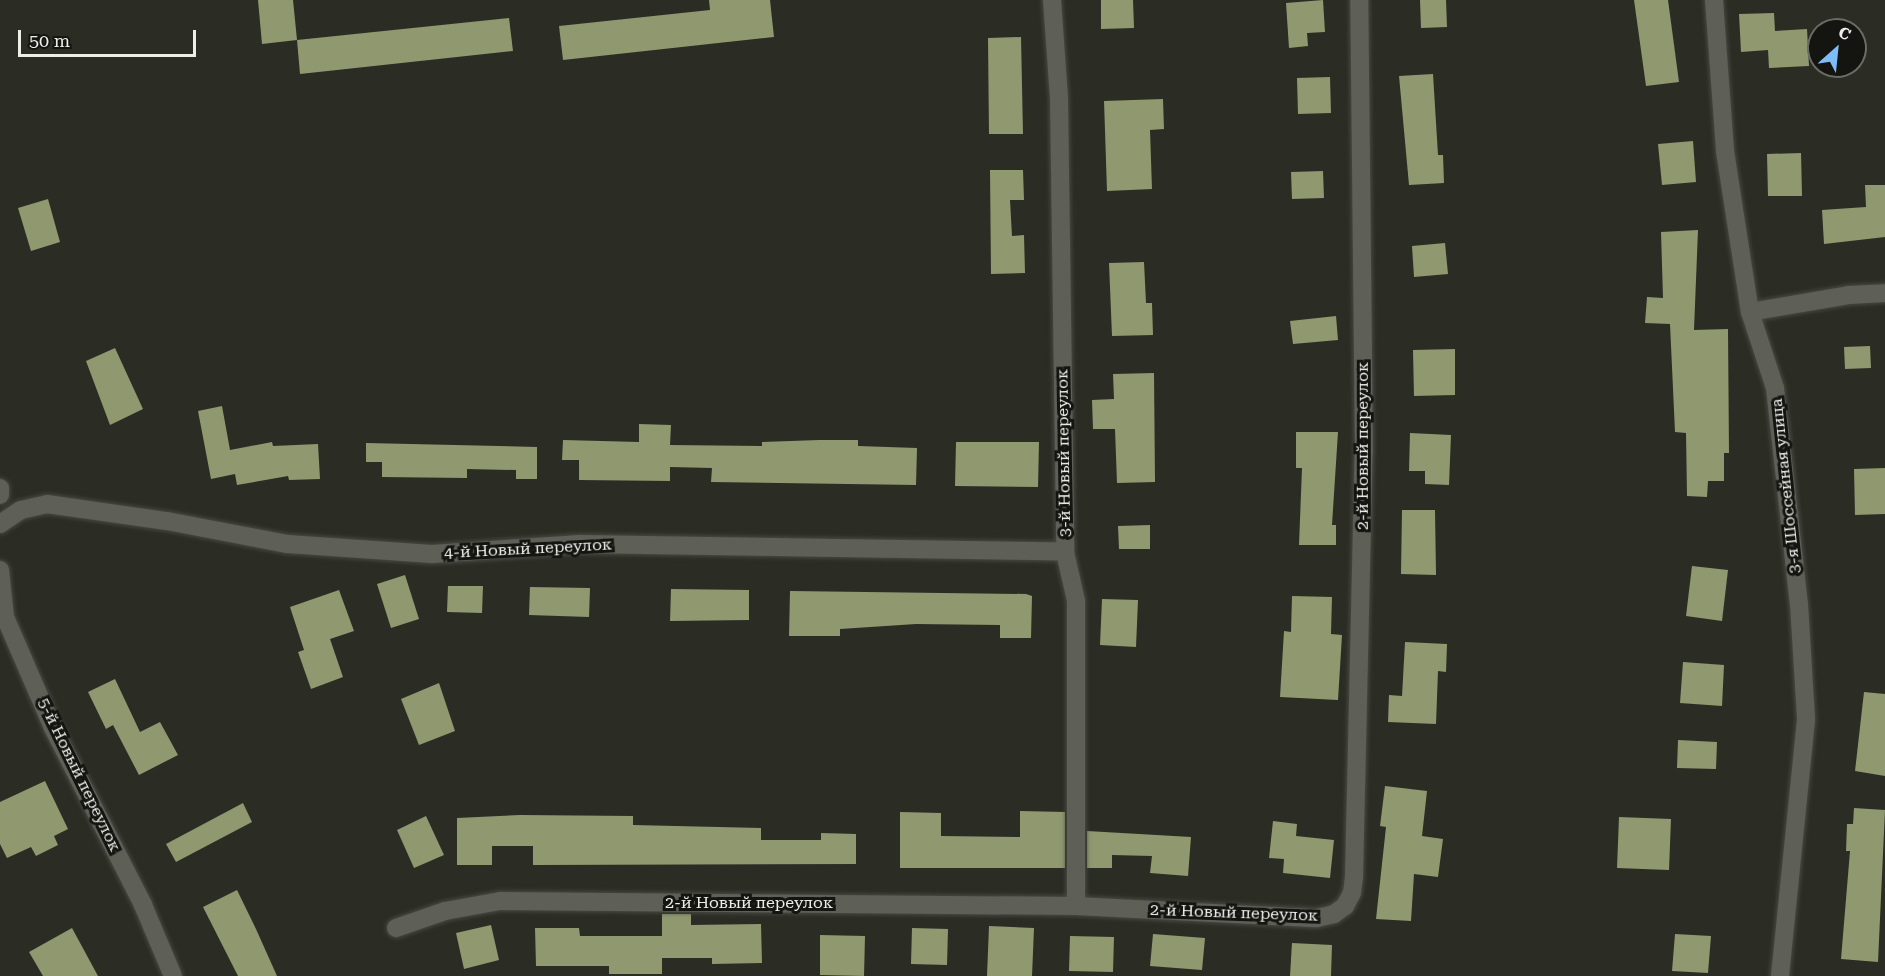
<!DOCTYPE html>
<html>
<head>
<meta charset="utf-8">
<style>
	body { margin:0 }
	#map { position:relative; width:1885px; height:976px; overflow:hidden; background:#2b2d25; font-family:"Roboto Serif",serif }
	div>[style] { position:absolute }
	.building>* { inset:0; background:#909870 }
	.roads { filter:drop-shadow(0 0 2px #484942) drop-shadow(0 0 2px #484942) }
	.minor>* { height:18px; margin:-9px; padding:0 9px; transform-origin:9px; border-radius:9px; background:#5e6057 }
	span { translate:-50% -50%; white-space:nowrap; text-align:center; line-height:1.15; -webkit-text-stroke:6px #141511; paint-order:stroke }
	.street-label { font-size:16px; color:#eceee8 }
	.north { position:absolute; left:1807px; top:18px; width:60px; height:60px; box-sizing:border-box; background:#141511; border:2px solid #6a6c67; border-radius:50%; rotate:27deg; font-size:16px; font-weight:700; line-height:24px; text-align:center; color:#eceee8 }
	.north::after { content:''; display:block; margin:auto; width:21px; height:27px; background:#7fbdfa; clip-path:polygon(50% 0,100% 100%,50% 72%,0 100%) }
	.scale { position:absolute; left:18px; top:30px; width:178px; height:27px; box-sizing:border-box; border:3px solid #eceee8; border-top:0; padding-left:8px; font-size:18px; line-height:21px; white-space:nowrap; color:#eceee8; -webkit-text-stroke:4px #141511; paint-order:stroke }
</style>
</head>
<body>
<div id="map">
	<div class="building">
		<div style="clip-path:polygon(258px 0,293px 0,297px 40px,262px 44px)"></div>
		<div style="clip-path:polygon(709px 0,770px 0,774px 37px,563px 60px,559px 26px,710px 10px)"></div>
		<div style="clip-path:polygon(1101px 0,1133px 0,1134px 28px,1101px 29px)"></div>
		<div style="clip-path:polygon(1323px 0,1325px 32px,1307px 33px,1308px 46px,1289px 48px,1286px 3px)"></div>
		<div style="clip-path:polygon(1420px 0,1446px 0,1447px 27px,1421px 28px)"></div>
		<div style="clip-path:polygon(1634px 0,1668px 0,1679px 82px,1646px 86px)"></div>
		<div style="clip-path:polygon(1774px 13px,1775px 31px,1807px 29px,1809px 66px,1769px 68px,1768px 50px,1741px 52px,1739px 14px)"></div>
		<div style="clip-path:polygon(509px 18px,513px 51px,300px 74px,297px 40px)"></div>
		<div style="clip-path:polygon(1021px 37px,1023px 134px,989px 134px,988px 38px)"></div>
		<div style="clip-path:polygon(1433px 74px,1438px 155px,1443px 155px,1444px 183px,1409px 185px,1399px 76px)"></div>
		<div style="clip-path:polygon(1330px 77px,1331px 113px,1298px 114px,1297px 78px)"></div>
		<div style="clip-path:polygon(1163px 99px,1164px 129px,1150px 130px,1152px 189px,1107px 191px,1104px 101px)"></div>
		<div style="clip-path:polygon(1693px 141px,1696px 182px,1662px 185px,1658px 144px)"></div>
		<div style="clip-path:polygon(1801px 153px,1802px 196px,1768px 196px,1767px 154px)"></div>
		<div style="clip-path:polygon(990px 170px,1023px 170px,1024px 200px,1010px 200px,1012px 236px,1024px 235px,1025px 273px,991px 274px)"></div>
		<div style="clip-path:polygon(1323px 171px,1324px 198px,1292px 199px,1291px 172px)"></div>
		<div style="clip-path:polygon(1865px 185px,1885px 185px,1885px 237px,1824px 244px,1822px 210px,1866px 207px)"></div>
		<div style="clip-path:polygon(48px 199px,60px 242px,31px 251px,18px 208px)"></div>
		<div style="clip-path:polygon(1698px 230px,1694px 330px,1728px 329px,1729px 453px,1724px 453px,1724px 481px,1708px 481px,1707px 497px,1687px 496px,1686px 433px,1675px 432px,1670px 324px,1645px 323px,1647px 297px,1663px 298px,1661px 232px)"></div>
		<div style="clip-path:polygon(1445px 243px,1448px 274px,1414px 277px,1412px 246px)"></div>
		<div style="clip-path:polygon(1144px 262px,1146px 303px,1152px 303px,1153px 335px,1112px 336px,1109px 263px)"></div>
		<div style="clip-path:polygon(1336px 316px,1338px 340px,1293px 344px,1290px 321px)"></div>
		<div style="clip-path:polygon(1870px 346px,1871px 368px,1845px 369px,1844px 347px)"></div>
		<div style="clip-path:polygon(115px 348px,143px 409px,110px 425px,86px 361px)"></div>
		<div style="clip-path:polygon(1455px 349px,1455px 395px,1414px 396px,1413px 350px)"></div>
		<div style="clip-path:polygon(1154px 373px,1155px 482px,1117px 483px,1115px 429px,1093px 429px,1092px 400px,1114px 399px,1113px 374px)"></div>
		<div style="clip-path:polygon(222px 406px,230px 450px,272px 442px,273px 446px,318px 444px,320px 479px,289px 480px,288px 476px,237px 485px,235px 474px,211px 479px,198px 411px)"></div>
		<div style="clip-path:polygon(639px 424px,671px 425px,670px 445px,762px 446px,762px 442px,819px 440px,858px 440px,858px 446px,917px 448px,916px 485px,711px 482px,712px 468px,670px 467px,670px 481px,579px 480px,579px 460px,562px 460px,563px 440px,639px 442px)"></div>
		<div style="clip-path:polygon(1296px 432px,1338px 432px,1332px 525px,1336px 525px,1336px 545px,1299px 545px,1302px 468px,1296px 468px)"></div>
		<div style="clip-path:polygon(1410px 433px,1451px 435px,1449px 485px,1425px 484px,1425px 471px,1409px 471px)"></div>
		<div style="clip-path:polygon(956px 442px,1039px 442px,1038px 487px,955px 486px)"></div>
		<div style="clip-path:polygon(366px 443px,537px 447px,537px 479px,516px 479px,516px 470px,467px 469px,467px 478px,382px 477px,382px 462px,366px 462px)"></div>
		<div style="clip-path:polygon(1885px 468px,1885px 514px,1855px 515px,1854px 469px)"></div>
		<div style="clip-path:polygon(1402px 510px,1435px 510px,1436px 575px,1401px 574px)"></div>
		<div style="clip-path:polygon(1150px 525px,1150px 549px,1119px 549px,1118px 526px)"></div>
		<div style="clip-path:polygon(1692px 566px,1728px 570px,1722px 621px,1686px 616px)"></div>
		<div style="clip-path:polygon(405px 575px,419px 619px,391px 628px,377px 584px)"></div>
		<div style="clip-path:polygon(448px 586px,483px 586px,482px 613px,447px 612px)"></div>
		<div style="clip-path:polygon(530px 587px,590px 588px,589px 617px,529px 615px)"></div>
		<div style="clip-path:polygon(671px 589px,749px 590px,749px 620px,670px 621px)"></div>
		<div style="clip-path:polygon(339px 590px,354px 631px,330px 639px,343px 677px,311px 689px,298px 652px,304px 650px,290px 607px)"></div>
		<div style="clip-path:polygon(790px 591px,1026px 594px,1032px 596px,1031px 638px,1000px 638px,1000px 625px,916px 624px,840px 629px,840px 636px,789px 636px)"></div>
		<div style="clip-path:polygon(1292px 596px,1332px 597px,1331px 634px,1342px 635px,1338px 700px,1280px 697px,1284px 631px,1291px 632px)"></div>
		<div style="clip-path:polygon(1102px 599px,1138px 600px,1136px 647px,1100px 645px)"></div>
		<div style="clip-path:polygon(1405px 642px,1447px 644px,1446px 672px,1438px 671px,1436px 724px,1388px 722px,1389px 695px,1402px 696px)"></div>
		<div style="clip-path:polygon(1683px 662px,1724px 665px,1722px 706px,1680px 703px)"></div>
		<div style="clip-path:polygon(115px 679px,140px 732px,160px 722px,178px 755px,139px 775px,113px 725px,106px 729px,88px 692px)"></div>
		<div style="clip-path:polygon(439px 683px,455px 731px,419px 745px,401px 699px)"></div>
		<div style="clip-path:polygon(1864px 692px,1885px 694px,1885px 776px,1855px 771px)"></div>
		<div style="clip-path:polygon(1678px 740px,1717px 742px,1716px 769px,1677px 768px)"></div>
		<div style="clip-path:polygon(45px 781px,68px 829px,54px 836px,58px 845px,36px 856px,31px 847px,7px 858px,0 844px,0 802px)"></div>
		<div style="clip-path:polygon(1385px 786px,1427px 791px,1422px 836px,1443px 839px,1438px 877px,1414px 874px,1411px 921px,1376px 919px,1386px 827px,1380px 826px)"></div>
		<div style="clip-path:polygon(243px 803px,252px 822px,176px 862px,166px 844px)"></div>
		<div style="clip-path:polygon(1854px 808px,1885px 810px,1878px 962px,1841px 959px,1850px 851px,1846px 851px,1847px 824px,1853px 824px)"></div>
		<div style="clip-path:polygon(1020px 811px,1065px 812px,1065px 868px,900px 868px,900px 812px,941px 813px,941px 836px,1020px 837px)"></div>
		<div style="clip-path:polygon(520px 815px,633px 816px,633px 825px,761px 828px,761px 840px,821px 840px,821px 833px,856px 834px,856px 864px,533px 865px,533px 846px,492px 846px,492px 865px,457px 865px,457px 818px)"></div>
		<div style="clip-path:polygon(426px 816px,444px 855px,414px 868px,397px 830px)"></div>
		<div style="clip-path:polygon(1619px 817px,1671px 819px,1669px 870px,1617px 868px)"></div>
		<div style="clip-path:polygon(1273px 821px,1297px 824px,1296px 836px,1334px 840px,1330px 878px,1283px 873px,1284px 859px,1269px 858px)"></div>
		<div style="clip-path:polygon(1087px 831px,1191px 837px,1188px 876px,1150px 873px,1152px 856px,1112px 855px,1112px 868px,1087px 868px)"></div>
		<div style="clip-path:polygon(237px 890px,256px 929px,277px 976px,238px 976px,203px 907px)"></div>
		<div style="clip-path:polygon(662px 914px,691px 914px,691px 925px,761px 924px,762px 963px,712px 964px,712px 958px,662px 958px,662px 974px,609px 974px,609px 966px,536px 966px,535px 928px,579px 928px,580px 936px,662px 936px)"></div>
		<div style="clip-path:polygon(491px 925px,499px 960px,464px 969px,456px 933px)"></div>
		<div style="clip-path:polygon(989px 926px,1034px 928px,1032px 976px,987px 976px)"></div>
		<div style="clip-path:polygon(72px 928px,98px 976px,43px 976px,29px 952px)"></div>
		<div style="clip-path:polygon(912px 928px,948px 929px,947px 965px,911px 964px)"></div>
		<div style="clip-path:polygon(1153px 934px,1205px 938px,1202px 970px,1150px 966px)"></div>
		<div style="clip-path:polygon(1675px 934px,1711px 936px,1708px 973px,1672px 971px)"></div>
		<div style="clip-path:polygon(820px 935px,865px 936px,864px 976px,820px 975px)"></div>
		<div style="clip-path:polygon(1070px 936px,1114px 937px,1113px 972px,1069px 971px)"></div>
		<div style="clip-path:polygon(1292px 943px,1332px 945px,1331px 976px,1290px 976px)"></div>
	</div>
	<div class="roads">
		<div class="minor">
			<div style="left:1052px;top:0;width:98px;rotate:85.9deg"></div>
			<div style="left:1059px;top:98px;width:454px;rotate:89.2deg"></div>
			<div style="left:1065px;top:552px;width:50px;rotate:77.3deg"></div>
			<div style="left:1076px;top:601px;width:305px;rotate:90deg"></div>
			<div style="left:1714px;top:0;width:151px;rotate:85.8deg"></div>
			<div style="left:1725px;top:151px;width:163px;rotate:81.2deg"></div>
			<div style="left:1750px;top:312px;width:80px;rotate:71.8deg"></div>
			<div style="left:1775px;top:388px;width:217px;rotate:83.7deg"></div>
			<div style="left:1799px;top:604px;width:116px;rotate:86.5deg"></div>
			<div style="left:1806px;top:720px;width:257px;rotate:95.8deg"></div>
			<div style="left:1750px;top:312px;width:100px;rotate:-9.7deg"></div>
			<div style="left:1849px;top:295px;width:36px;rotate:-3deg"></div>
			<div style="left:0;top:488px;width:7px;rotate:90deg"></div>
			<div style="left:0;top:524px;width:25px;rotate:-34deg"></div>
			<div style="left:21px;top:510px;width:27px;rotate:-13deg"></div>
			<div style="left:47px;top:504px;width:121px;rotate:8.1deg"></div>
			<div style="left:167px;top:521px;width:123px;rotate:10.8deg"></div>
			<div style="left:288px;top:544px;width:144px;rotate:4deg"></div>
			<div style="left:432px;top:554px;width:148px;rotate:-3.9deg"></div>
			<div style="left:580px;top:544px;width:485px;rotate:0.9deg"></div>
			<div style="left:0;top:570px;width:47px;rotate:83.9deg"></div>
			<div style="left:5px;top:617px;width:121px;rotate:66.6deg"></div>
			<div style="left:53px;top:728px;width:199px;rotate:63deg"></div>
			<div style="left:143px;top:905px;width:77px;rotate:67.1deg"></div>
			<div style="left:396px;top:928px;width:52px;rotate:-19.1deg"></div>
			<div style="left:445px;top:911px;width:56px;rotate:-10.3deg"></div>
			<div style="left:500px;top:901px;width:576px;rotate:0.5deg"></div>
			<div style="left:1076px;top:906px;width:241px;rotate:2.9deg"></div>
			<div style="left:1317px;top:918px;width:17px;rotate:-13deg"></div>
			<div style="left:1334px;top:914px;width:14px;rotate:-36deg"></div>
			<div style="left:1345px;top:906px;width:15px;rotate:-62deg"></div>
			<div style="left:1352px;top:893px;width:16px;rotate:-83deg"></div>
			<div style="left:1354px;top:877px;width:425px;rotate:-88.7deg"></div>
			<div style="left:1364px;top:452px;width:452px;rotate:-90.6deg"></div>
		</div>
	</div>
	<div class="street-label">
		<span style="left:1363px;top:446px;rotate:-90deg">2-й Новый переулок</span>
		<span style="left:1064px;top:453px;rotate:-91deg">3-й Новый переулок</span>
		<span style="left:1786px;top:486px;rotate:-96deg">3-я Шоссейная улица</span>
		<span style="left:528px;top:549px;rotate:-3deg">4-й Новый переулок</span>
		<span style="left:79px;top:775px;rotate:64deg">5-й Новый переулок</span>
		<span style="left:749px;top:903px">2-й Новый переулок</span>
		<span style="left:1234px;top:913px;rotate:2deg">2-й Новый переулок</span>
	</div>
	<div class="north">С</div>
	<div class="scale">50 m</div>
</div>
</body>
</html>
